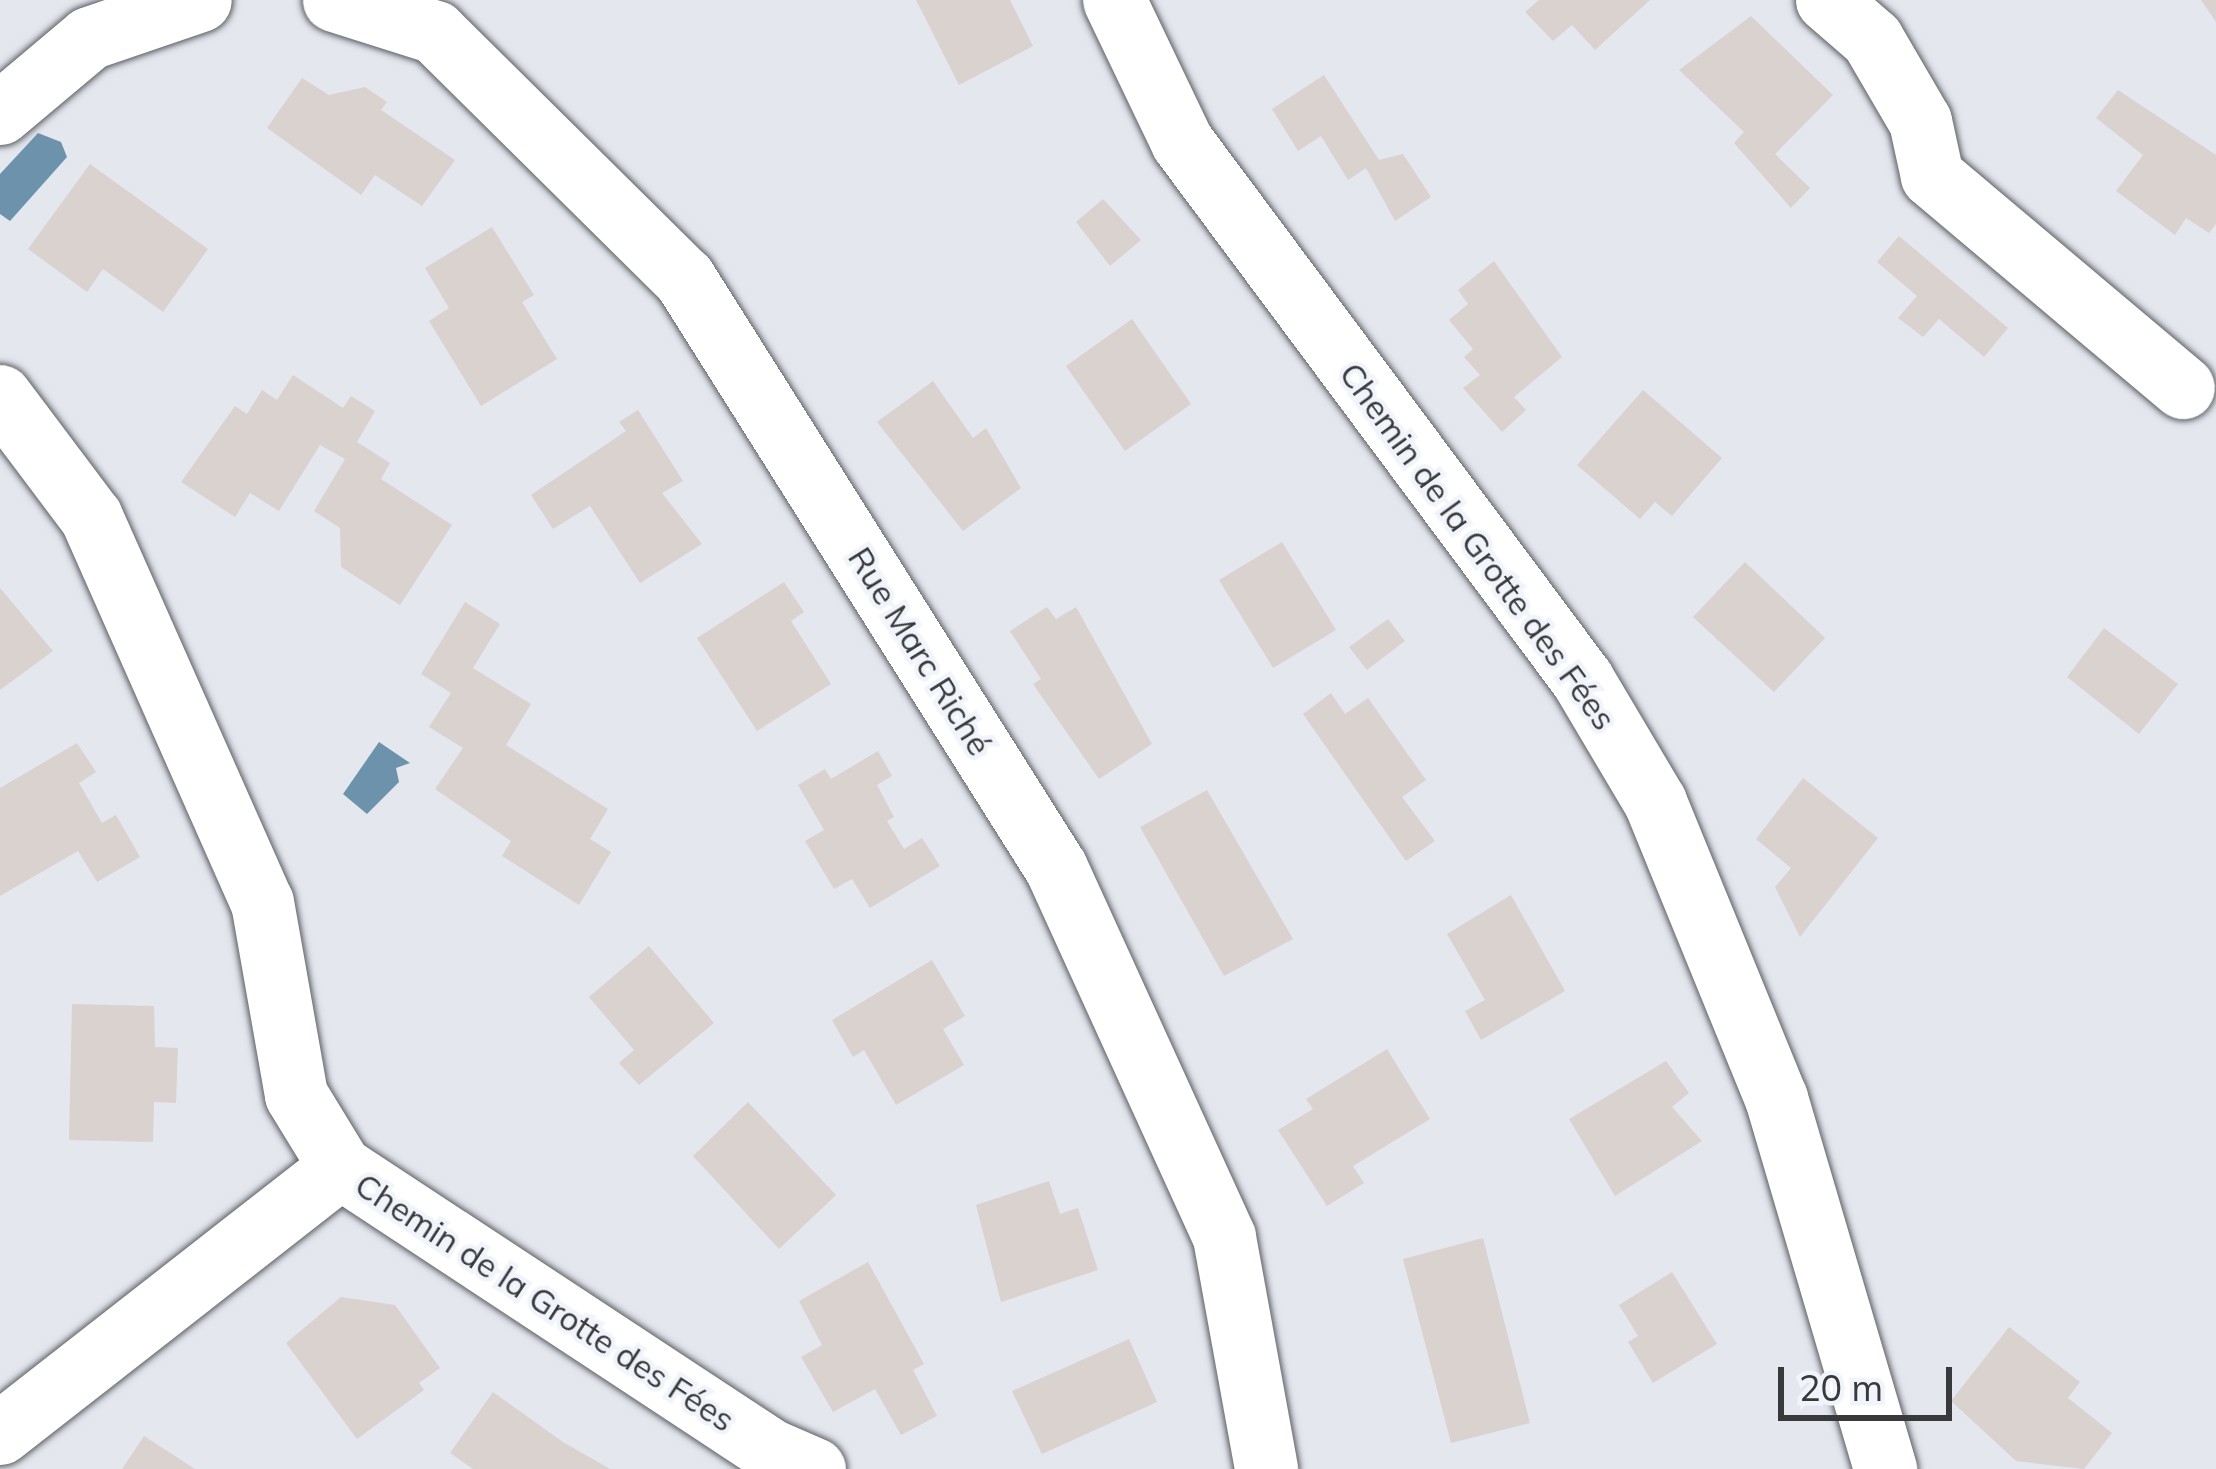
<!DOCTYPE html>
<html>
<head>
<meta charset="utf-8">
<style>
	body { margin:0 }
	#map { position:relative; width:2216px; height:1469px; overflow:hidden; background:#e4e7ee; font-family:Mulish,sans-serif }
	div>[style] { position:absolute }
	.water>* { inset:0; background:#6d93ac }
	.building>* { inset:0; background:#d9d2ce }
	.roads { filter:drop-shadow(0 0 3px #5d5f65) drop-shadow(0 0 3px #5d5f65) }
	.street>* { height:63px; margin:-31.5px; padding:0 31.5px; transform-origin:31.5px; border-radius:31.5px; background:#fff }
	span { translate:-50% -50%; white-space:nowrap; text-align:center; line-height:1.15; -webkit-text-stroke:9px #f1f5fb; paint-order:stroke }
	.street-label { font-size:33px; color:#37393b }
	.scale { position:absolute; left:1778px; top:1367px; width:174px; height:54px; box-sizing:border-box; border:6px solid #37393b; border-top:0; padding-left:15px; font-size:36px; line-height:42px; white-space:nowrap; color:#37393b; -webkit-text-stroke:9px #f1f5fb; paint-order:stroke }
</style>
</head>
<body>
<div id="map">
	<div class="water">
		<div style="clip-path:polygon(38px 133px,61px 142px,67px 157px,10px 221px,0 214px,0 174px)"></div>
		<div style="clip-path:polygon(379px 742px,410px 763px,396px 768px,399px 782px,367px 814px,343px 794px)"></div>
	</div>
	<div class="building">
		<div style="clip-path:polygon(916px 0,1010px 0,1033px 46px,959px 85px)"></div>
		<div style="clip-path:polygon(1539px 0,1650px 0,1595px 50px,1572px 25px,1553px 41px,1525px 12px)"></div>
		<div style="clip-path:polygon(2201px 0,2216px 0,2216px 22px)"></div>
		<div style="clip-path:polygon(1751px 16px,1833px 95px,1775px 154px,1810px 188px,1791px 208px,1734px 143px,1744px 132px,1679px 70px)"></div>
		<div style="clip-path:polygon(1324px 75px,1379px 160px,1403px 154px,1431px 197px,1395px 221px,1366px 168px,1348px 180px,1321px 136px,1298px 151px,1272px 109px)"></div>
		<div style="clip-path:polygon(302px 78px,329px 95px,365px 87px,387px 102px,381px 110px,455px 160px,422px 206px,375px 175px,361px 195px,267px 128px)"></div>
		<div style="clip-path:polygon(2118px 90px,2216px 155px,2216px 224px,2209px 233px,2186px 218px,2175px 235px,2116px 191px,2143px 155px,2096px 118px)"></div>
		<div style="clip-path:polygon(90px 164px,208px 249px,163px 312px,103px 269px,87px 292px,28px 249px)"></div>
		<div style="clip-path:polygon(1103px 199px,1141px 240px,1110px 266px,1076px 222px)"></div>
		<div style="clip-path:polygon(492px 227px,534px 295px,522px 302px,557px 359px,481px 406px,429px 321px,449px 308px,425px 268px)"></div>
		<div style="clip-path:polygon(1899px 236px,2008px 328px,1984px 357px,1939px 319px,1923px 337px,1898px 318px,1917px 296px,1877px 262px)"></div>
		<div style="clip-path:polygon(1494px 261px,1562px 357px,1514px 397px,1526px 410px,1502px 432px,1463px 388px,1480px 375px,1464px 357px,1473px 349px,1449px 320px,1468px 304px,1458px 290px)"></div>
		<div style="clip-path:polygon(1132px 319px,1191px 404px,1125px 451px,1066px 366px)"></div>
		<div style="clip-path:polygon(293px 375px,343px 408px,351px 396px,375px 411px,357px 442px,390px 463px,381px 479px,452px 525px,400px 605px,341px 567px,340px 528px,314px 511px,345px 459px,320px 445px,279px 511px,250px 493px,235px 517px,181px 482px,235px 406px,247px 414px,262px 390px,277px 400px)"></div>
		<div style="clip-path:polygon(933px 381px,973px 438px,986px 428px,1021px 488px,963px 531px,877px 422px)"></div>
		<div style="clip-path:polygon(1643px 390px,1722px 458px,1672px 516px,1655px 502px,1640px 519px,1577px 465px)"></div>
		<div style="clip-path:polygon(638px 410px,683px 481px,662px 493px,702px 544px,640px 583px,590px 506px,553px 529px,531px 495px,626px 431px,619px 422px)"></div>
		<div style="clip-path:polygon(1282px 542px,1336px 630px,1273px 668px,1219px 580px)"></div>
		<div style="clip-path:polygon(1745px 562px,1825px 638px,1774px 692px,1693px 617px)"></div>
		<div style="clip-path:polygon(784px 582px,804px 612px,791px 621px,831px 684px,757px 731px,697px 638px)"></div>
		<div style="clip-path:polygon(0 588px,53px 651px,0 690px)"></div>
		<div style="clip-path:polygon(465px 602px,500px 624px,473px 668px,531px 704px,506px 745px,608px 809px,590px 839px,611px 852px,579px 905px,502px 856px,511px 841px,435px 789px,463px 748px,429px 727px,451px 693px,421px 674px)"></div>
		<div style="clip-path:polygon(1047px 607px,1056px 619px,1076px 607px,1152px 744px,1099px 779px,1033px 684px,1041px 679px,1010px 631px)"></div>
		<div style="clip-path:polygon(1388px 619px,1405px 641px,1367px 670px,1349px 647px)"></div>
		<div style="clip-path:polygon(2104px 628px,2178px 684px,2139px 734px,2067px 677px)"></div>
		<div style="clip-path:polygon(1331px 693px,1345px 714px,1368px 698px,1426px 780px,1402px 797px,1435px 841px,1406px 861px,1303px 714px)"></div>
		<div style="clip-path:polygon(77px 743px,96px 772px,79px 783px,102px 823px,116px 815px,140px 857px,97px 882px,78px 851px,0 896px,0 788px)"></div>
		<div style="clip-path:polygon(878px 751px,892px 776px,877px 785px,894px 817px,887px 821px,904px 849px,922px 838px,940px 866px,870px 908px,852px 879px,834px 889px,805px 841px,824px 830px,798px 785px,825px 769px,831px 779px)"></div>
		<div style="clip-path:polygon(1803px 778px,1878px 838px,1800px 937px,1775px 887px,1791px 868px,1756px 839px)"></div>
		<div style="clip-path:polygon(1207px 790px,1293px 939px,1224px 976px,1140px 827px)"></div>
		<div style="clip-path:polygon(1511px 895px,1565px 991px,1481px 1040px,1465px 1011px,1485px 1000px,1447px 934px)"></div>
		<div style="clip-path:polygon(649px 946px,714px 1023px,639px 1085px,619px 1063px,634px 1050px,589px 997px)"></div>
		<div style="clip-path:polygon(932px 960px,965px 1016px,943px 1029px,964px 1065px,896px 1105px,864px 1050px,853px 1057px,832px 1020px)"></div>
		<div style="clip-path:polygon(72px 1004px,154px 1006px,155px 1047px,178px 1048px,176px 1103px,154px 1102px,153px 1142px,69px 1140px)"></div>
		<div style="clip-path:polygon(1387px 1049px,1430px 1119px,1353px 1166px,1364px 1183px,1327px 1206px,1278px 1130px,1313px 1109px,1306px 1099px)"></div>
		<div style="clip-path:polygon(1666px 1061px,1689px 1093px,1672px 1107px,1702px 1141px,1615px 1196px,1569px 1119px)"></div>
		<div style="clip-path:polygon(748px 1102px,836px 1195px,779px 1249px,693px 1156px)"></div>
		<div style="clip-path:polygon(1049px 1181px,1060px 1214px,1078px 1208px,1098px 1270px,1001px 1302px,976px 1205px)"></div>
		<div style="clip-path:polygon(1483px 1238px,1530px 1423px,1451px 1443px,1403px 1259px)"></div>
		<div style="clip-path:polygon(868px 1262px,924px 1364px,913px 1370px,937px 1416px,901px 1435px,875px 1389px,833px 1412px,801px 1357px,822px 1345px,799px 1301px)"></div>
		<div style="clip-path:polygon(1672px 1272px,1717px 1344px,1653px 1383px,1628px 1342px,1638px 1336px,1619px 1305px)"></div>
		<div style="clip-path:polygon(341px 1297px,395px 1305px,440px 1368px,419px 1383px,424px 1390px,357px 1439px,286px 1343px)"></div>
		<div style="clip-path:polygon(2009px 1327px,2080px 1382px,2068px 1398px,2112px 1433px,2084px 1469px,2016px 1461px,1951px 1401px)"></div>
		<div style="clip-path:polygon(1129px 1339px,1157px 1402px,1042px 1454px,1012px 1391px)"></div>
		<div style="clip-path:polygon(493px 1392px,563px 1442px,610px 1469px,473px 1469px,450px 1453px)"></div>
		<div style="clip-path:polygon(144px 1436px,195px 1469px,122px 1469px)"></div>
	</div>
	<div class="roads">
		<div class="street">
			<div style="left:334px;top:0;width:106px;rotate:17.6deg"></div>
			<div style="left:435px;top:32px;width:350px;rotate:44.7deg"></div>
			<div style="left:684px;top:278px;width:697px;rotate:57.77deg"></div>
			<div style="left:1056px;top:868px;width:405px;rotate:65.5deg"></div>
			<div style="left:1224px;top:1237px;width:236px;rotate:79.7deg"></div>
			<div style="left:1114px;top:0;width:157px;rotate:64.4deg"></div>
			<div style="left:1182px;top:142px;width:670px;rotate:53.32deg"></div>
			<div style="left:1582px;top:679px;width:143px;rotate:59.3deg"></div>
			<div style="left:1655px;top:802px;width:320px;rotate:67.8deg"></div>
			<div style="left:1776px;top:1098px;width:387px;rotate:73.6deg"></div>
			<div style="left:1827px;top:0;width:60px;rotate:40.9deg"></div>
			<div style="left:1872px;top:39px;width:95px;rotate:59.7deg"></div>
			<div style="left:1920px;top:121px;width:56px;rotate:77.7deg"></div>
			<div style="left:1932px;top:176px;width:328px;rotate:40.1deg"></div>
			<div style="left:0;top:113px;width:116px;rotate:-40.1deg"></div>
			<div style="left:89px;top:38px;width:117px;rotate:-18.9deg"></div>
			<div style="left:0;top:396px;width:151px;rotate:53.1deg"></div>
			<div style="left:91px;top:517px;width:421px;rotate:66.1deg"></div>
			<div style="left:262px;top:902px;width:196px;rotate:80deg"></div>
			<div style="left:296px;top:1095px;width:84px;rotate:58.6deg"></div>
			<div style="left:0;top:1433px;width:432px;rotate:-38deg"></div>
			<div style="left:340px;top:1167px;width:515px;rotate:33.35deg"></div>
			<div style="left:770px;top:1450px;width:48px;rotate:23.4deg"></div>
		</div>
	</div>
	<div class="street-label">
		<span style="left:1478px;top:546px;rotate:54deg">Chemin de la Grotte des Fées</span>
		<span style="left:920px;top:651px;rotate:58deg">Rue Marc Riché</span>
		<span style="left:545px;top:1302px;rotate:33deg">Chemin de la Grotte des Fées</span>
	</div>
	<div class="scale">20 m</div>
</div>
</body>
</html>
